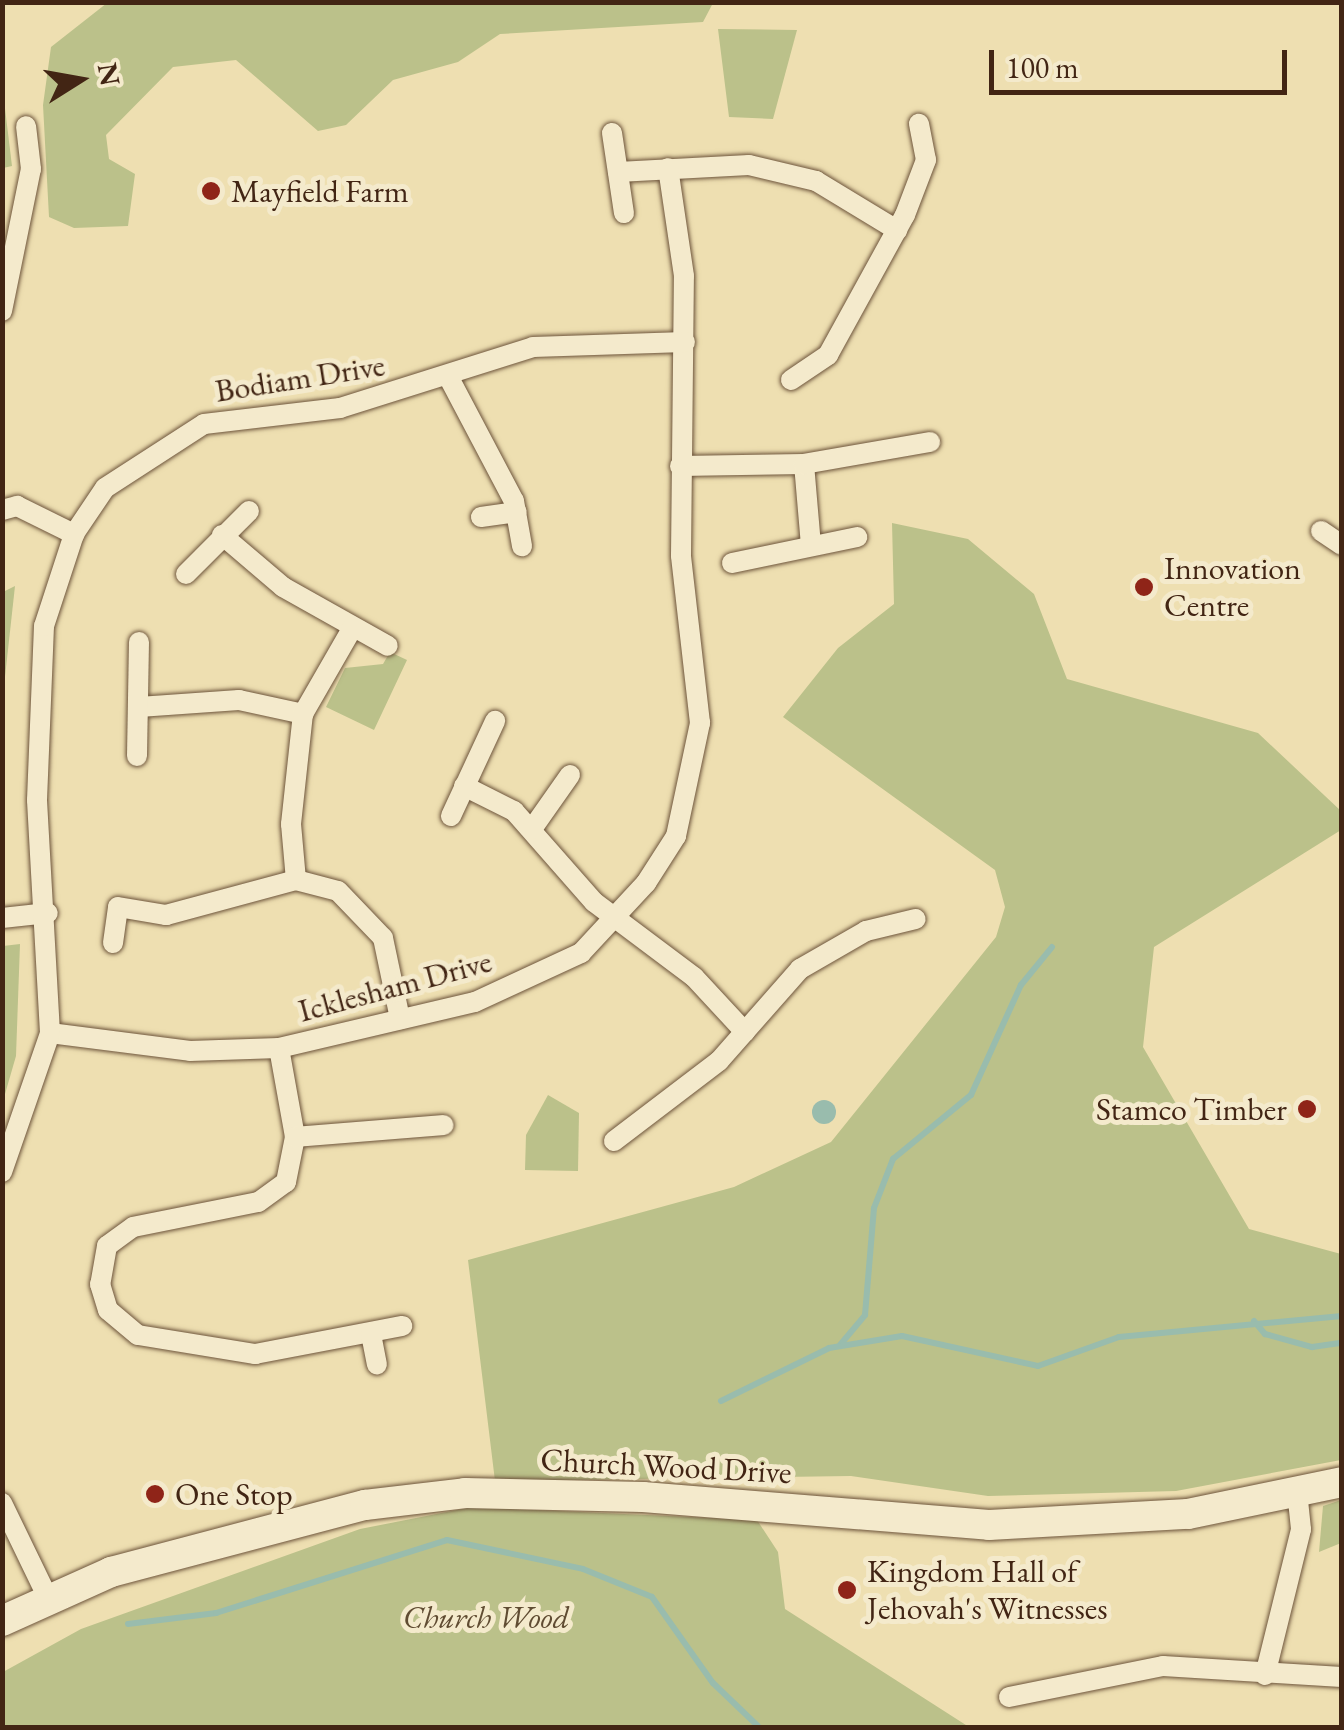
<!DOCTYPE html>
<html>
<head>
<meta charset="utf-8">
<style>
	body { margin:0 }
	#map { position:relative; width:1344px; height:1730px; overflow:hidden; background:#eedfb1; font-family:"EB Garamond",serif }
	div>[style] { position:absolute }
	.green>* { inset:0; background:#bbc18a }
	.water>* { inset:0; background:#99bcad }
	.round { border-radius:50% }
	.stream>* { height:6px; margin:-3px; padding:0 3px; transform-origin:3px; border-radius:3px; background:#99bcad }
	.roads { filter:drop-shadow(0 0 2px #6d543b) drop-shadow(0 0 2px #6d543b) }
	.street>* { height:20px; margin:-10px; padding:0 10px; transform-origin:10px; border-radius:10px; background:#f4eacc }
	.secondary>* { height:30px; margin:-15px; padding:0 15px; transform-origin:15px; border-radius:15px; background:#f4eacc }
	.dots>* { width:28px; height:28px; translate:-50% -50%; box-sizing:border-box; border:5px solid #f4eacc; border-radius:50% }
	span { translate:-50% -50%; white-space:nowrap; text-align:center; line-height:1.15; -webkit-text-stroke:10px #f4eacc; paint-order:stroke }
	.poi-label { font-size:32px; color:#422514 }
	.left { translate:0 -50%; text-align:left }
	.right { translate:-100% -50%; text-align:right }
	.street-label { font-size:32px; color:#422514 }
	.park-label { font-size:32px; color:#604c32; font-style:italic }
	.frame { position:absolute; inset:0; border:5px solid #422514; pointer-events:none }
	.north { position:absolute; left:30px; top:30px; width:100px; height:100px; -webkit-text-stroke:8px #f4eacc; paint-order:stroke; rotate:79deg; font-size:28px; font-weight:700; line-height:40px; text-align:center; color:#422514 }
	.north::after { content:''; display:block; margin:auto; width:35px; height:45px; background:#422514; clip-path:polygon(50% 0,100% 100%,50% 72%,0 100%) }
	.scale { position:absolute; left:989px; top:50px; width:298px; height:45px; box-sizing:border-box; border:5px solid #422514; border-top:0; padding-left:12px; font-size:30px; line-height:35px; white-space:nowrap; color:#422514; -webkit-text-stroke:8px #f4eacc; paint-order:stroke }
</style>
</head>
<body>
<div id="map">
	<div class="green">
		<div style="clip-path:polygon(107px 3px,107px 2px,713px 3px,703px 22px,500px 34px,458px 62px,393px 80px,346px 125px,318px 131px,236px 60px,173px 67px,106px 135px,109px 159px,135px 174px,128px 226px,74px 228px,49px 217px,43px 105px,51px 47px)"></div>
		<div style="clip-path:polygon(718px 29px,797px 30px,773px 119px,729px 117px)"></div>
		<div style="clip-path:polygon(3px 92px,12px 166px,3px 168px,2px 168px)"></div>
		<div style="clip-path:polygon(892px 523px,968px 539px,1034px 594px,1067px 679px,1258px 733px,1341px 811px,1341px 830px,1154px 947px,1143px 1047px,1249px 1229px,1341px 1254px,1341px 1460px,1176px 1491px,988px 1496px,851px 1476px,495px 1481px,468px 1260px,734px 1187px,831px 1142px,996px 937px,1005px 907px,995px 870px,783px 717px,838px 648px,894px 604px)"></div>
		<div style="clip-path:polygon(15px 586px,3px 695px,3px 592px)"></div>
		<div style="clip-path:polygon(390px 652px,407px 660px,374px 730px,326px 707px,345px 668px,383px 664px)"></div>
		<div style="clip-path:polygon(20px 944px,16px 1056px,3px 1101px,3px 946px)"></div>
		<div style="clip-path:polygon(548px 1095px,579px 1113px,578px 1171px,525px 1170px,526px 1135px)"></div>
		<div style="clip-path:polygon(1341px 1500px,1341px 1543px,1319px 1552px,1323px 1506px)"></div>
		<div style="clip-path:polygon(472px 1507px,757px 1520px,778px 1552px,785px 1609px,969px 1727px,3px 1728px,3px 1672px,81px 1629px,360px 1529px)"></div>
	</div>
	<div class="water">
		<div class="round" style="left:812px;top:1100px;width:24px;height:24px"></div>
	</div>
	<div class="stream">
		<div style="left:1254px;top:1321px;width:17px;rotate:50deg"></div>
		<div style="left:1265px;top:1334px;width:49px;rotate:15.5deg"></div>
		<div style="left:1312px;top:1347px;width:30px;rotate:-8deg"></div>
		<div style="left:840px;top:1345px;width:39px;rotate:-50deg"></div>
		<div style="left:865px;top:1315px;width:107px;rotate:-85.2deg"></div>
		<div style="left:874px;top:1208px;width:53px;rotate:-68.8deg"></div>
		<div style="left:893px;top:1159px;width:101px;rotate:-39.4deg"></div>
		<div style="left:971px;top:1095px;width:121px;rotate:-65.6deg"></div>
		<div style="left:1021px;top:985px;width:49px;rotate:-50.8deg"></div>
		<div style="left:721px;top:1401px;width:120px;rotate:-26.1deg"></div>
		<div style="left:829px;top:1348px;width:74px;rotate:-9.3deg"></div>
		<div style="left:902px;top:1336px;width:139px;rotate:12.4deg"></div>
		<div style="left:1038px;top:1366px;width:86px;rotate:-19.7deg"></div>
		<div style="left:1119px;top:1337px;width:224px;rotate:-5.4deg"></div>
		<div style="left:128px;top:1624px;width:89px;rotate:-7.1deg"></div>
		<div style="left:216px;top:1613px;width:242px;rotate:-17.5deg"></div>
		<div style="left:447px;top:1540px;width:139px;rotate:12deg"></div>
		<div style="left:583px;top:1569px;width:74px;rotate:22.1deg"></div>
		<div style="left:652px;top:1597px;width:105px;rotate:54.7deg"></div>
		<div style="left:713px;top:1683px;width:65px;rotate:43.8deg"></div>
	</div>
	<div class="roads">
		<div class="street">
			<div style="left:612px;top:133px;width:81px;rotate:81.5deg"></div>
			<div style="left:618px;top:172px;width:131px;rotate:-3.1deg"></div>
			<div style="left:749px;top:165px;width:69px;rotate:13.4deg"></div>
			<div style="left:816px;top:181px;width:95px;rotate:31.2deg"></div>
			<div style="left:2px;top:311px;width:145px;rotate:-78.5deg"></div>
			<div style="left:31px;top:169px;width:43px;rotate:-96.6deg"></div>
			<div style="left:448px;top:376px;width:141px;rotate:62.2deg"></div>
			<div style="left:514px;top:501px;width:46px;rotate:79.9deg"></div>
			<div style="left:791px;top:380px;width:45px;rotate:-34deg"></div>
			<div style="left:828px;top:355px;width:160px;rotate:-61.2deg"></div>
			<div style="left:905px;top:215px;width:59px;rotate:-69.1deg"></div>
			<div style="left:926px;top:160px;width:37px;rotate:-101deg"></div>
			<div style="left:804px;top:464px;width:82px;rotate:85.1deg"></div>
			<div style="left:680px;top:466px;width:124px;rotate:-0.9deg"></div>
			<div style="left:804px;top:464px;width:128px;rotate:-9.9deg"></div>
			<div style="left:2px;top:510px;width:16px;rotate:-15deg"></div>
			<div style="left:17px;top:506px;width:64px;rotate:26.2deg"></div>
			<div style="left:481px;top:517px;width:36px;rotate:-8deg"></div>
			<div style="left:1321px;top:531px;width:25px;rotate:34deg"></div>
			<div style="left:222px;top:535px;width:80px;rotate:40.4deg"></div>
			<div style="left:283px;top:587px;width:120px;rotate:29.3deg"></div>
			<div style="left:732px;top:563px;width:128px;rotate:-11.7deg"></div>
			<div style="left:186px;top:574px;width:89px;rotate:-45deg"></div>
			<div style="left:139px;top:707px;width:100px;rotate:-4deg"></div>
			<div style="left:239px;top:700px;width:66px;rotate:12.3deg"></div>
			<div style="left:137px;top:756px;width:114px;rotate:-89deg"></div>
			<div style="left:464px;top:786px;width:56px;rotate:26.6deg"></div>
			<div style="left:514px;top:811px;width:121px;rotate:48.7deg"></div>
			<div style="left:594px;top:902px;width:125px;rotate:36.9deg"></div>
			<div style="left:694px;top:977px;width:75px;rotate:47.2deg"></div>
			<div style="left:451px;top:816px;width:105px;rotate:-65.1deg"></div>
			<div style="left:532px;top:829px;width:66px;rotate:-54.9deg"></div>
			<div style="left:296px;top:880px;width:56px;rotate:-95.1deg"></div>
			<div style="left:291px;top:824px;width:111px;rotate:-83.8deg"></div>
			<div style="left:303px;top:714px;width:100px;rotate:-60.1deg"></div>
			<div style="left:2px;top:918px;width:46px;rotate:-6.2deg"></div>
			<div style="left:113px;top:943px;width:36px;rotate:-82deg"></div>
			<div style="left:118px;top:907px;width:49px;rotate:9.5deg"></div>
			<div style="left:166px;top:915px;width:135px;rotate:-15.1deg"></div>
			<div style="left:296px;top:880px;width:43px;rotate:14.7deg"></div>
			<div style="left:338px;top:891px;width:65px;rotate:46.2deg"></div>
			<div style="left:383px;top:938px;width:83px;rotate:78.1deg"></div>
			<div style="left:50px;top:1033px;width:141px;rotate:7.3deg"></div>
			<div style="left:190px;top:1051px;width:89px;rotate:-1.9deg"></div>
			<div style="left:279px;top:1048px;width:201px;rotate:-13.2deg"></div>
			<div style="left:475px;top:1002px;width:117px;rotate:-24.8deg"></div>
			<div style="left:581px;top:953px;width:96px;rotate:-47.1deg"></div>
			<div style="left:646px;top:883px;width:56px;rotate:-57.4deg"></div>
			<div style="left:676px;top:836px;width:116px;rotate:-78deg"></div>
			<div style="left:700px;top:723px;width:169px;rotate:-96.5deg"></div>
			<div style="left:681px;top:555px;width:279px;rotate:-89.4deg"></div>
			<div style="left:684px;top:276px;width:109px;rotate:-98.4deg"></div>
			<div style="left:279px;top:1048px;width:90px;rotate:79.8deg"></div>
			<div style="left:295px;top:1137px;width:46px;rotate:101.3deg"></div>
			<div style="left:286px;top:1182px;width:34px;rotate:144deg"></div>
			<div style="left:258px;top:1202px;width:127px;rotate:168.7deg"></div>
			<div style="left:133px;top:1227px;width:32px;rotate:144deg"></div>
			<div style="left:107px;top:1246px;width:39px;rotate:100deg"></div>
			<div style="left:100px;top:1284px;width:27px;rotate:73deg"></div>
			<div style="left:108px;top:1310px;width:39px;rotate:40deg"></div>
			<div style="left:138px;top:1335px;width:119px;rotate:9.2deg"></div>
			<div style="left:255px;top:1354px;width:150px;rotate:-10.8deg"></div>
			<div style="left:295px;top:1137px;width:149px;rotate:-4.6deg"></div>
			<div style="left:614px;top:1141px;width:132px;rotate:-37.3deg"></div>
			<div style="left:719px;top:1061px;width:123px;rotate:-48.6deg"></div>
			<div style="left:800px;top:969px;width:76px;rotate:-29.9deg"></div>
			<div style="left:866px;top:931px;width:51px;rotate:-13.5deg"></div>
			<div style="left:2px;top:1172px;width:147px;rotate:-70.9deg"></div>
			<div style="left:50px;top:1033px;width:233px;rotate:-93.2deg"></div>
			<div style="left:37px;top:800px;width:174px;rotate:-87.7deg"></div>
			<div style="left:44px;top:626px;width:97px;rotate:-71.9deg"></div>
			<div style="left:74px;top:534px;width:55px;rotate:-56deg"></div>
			<div style="left:105px;top:488px;width:118px;rotate:-32.9deg"></div>
			<div style="left:204px;top:424px;width:137px;rotate:-6.7deg"></div>
			<div style="left:340px;top:408px;width:202px;rotate:-17.5deg"></div>
			<div style="left:533px;top:347px;width:152px;rotate:-1.9deg"></div>
			<div style="left:371px;top:1334px;width:31px;rotate:79deg"></div>
			<div style="left:2px;top:1503px;width:106px;rotate:64.2deg"></div>
			<div style="left:1265px;top:1675px;width:150px;rotate:-76.1deg"></div>
			<div style="left:1301px;top:1529px;width:36px;rotate:-96deg"></div>
			<div style="left:1009px;top:1697px;width:157px;rotate:-11.4deg"></div>
			<div style="left:1163px;top:1666px;width:179px;rotate:3.5deg"></div>
		</div>
		<div class="secondary">
			<div style="left:2px;top:1621px;width:120px;rotate:-24.2deg"></div>
			<div style="left:111px;top:1572px;width:263px;rotate:-14.8deg"></div>
			<div style="left:365px;top:1505px;width:101px;rotate:-6.8deg"></div>
			<div style="left:465px;top:1493px;width:178px;rotate:1.3deg"></div>
			<div style="left:643px;top:1497px;width:347px;rotate:4.6deg"></div>
			<div style="left:989px;top:1525px;width:199px;rotate:-3.2deg"></div>
			<div style="left:1188px;top:1514px;width:157px;rotate:-11.7deg"></div>
		</div>
	</div>
	<div class="dots">
		<div style="left:211px;top:191px;background:#8f2418"></div>
		<div style="left:1144px;top:587px;background:#8f2418"></div>
		<div style="left:1307px;top:1109px;background:#8f2418"></div>
		<div style="left:155px;top:1494px;background:#8f2418"></div>
		<div style="left:847px;top:1590px;background:#8f2418"></div>
	</div>
	<div class="poi-label">
		<span class="left" style="left:231px;top:191px">Mayfield Farm</span>
		<span class="left" style="left:1164px;top:587px">Innovation<br>Centre</span>
		<span class="right" style="left:1287px;top:1109px">Stamco Timber</span>
		<span class="left" style="left:175px;top:1494px">One Stop</span>
		<span class="left" style="left:867px;top:1590px">Kingdom Hall of<br>Jehovah's Witnesses</span>
	</div>
	<div class="street-label">
		<span style="left:300px;top:378px;rotate:-9deg">Bodiam Drive</span>
		<span style="left:395px;top:986px;rotate:-15deg">Icklesham Drive</span>
		<span style="left:666px;top:1466px;rotate:3deg">Church Wood Drive</span>
	</div>
	<div class="park-label">
		<span style="left:486px;top:1617px">Church Wood</span>
	</div>
	<div class="frame"></div>
	<div class="north">N</div>
	<div class="scale">100 m</div>
</div>
</body>
</html>
